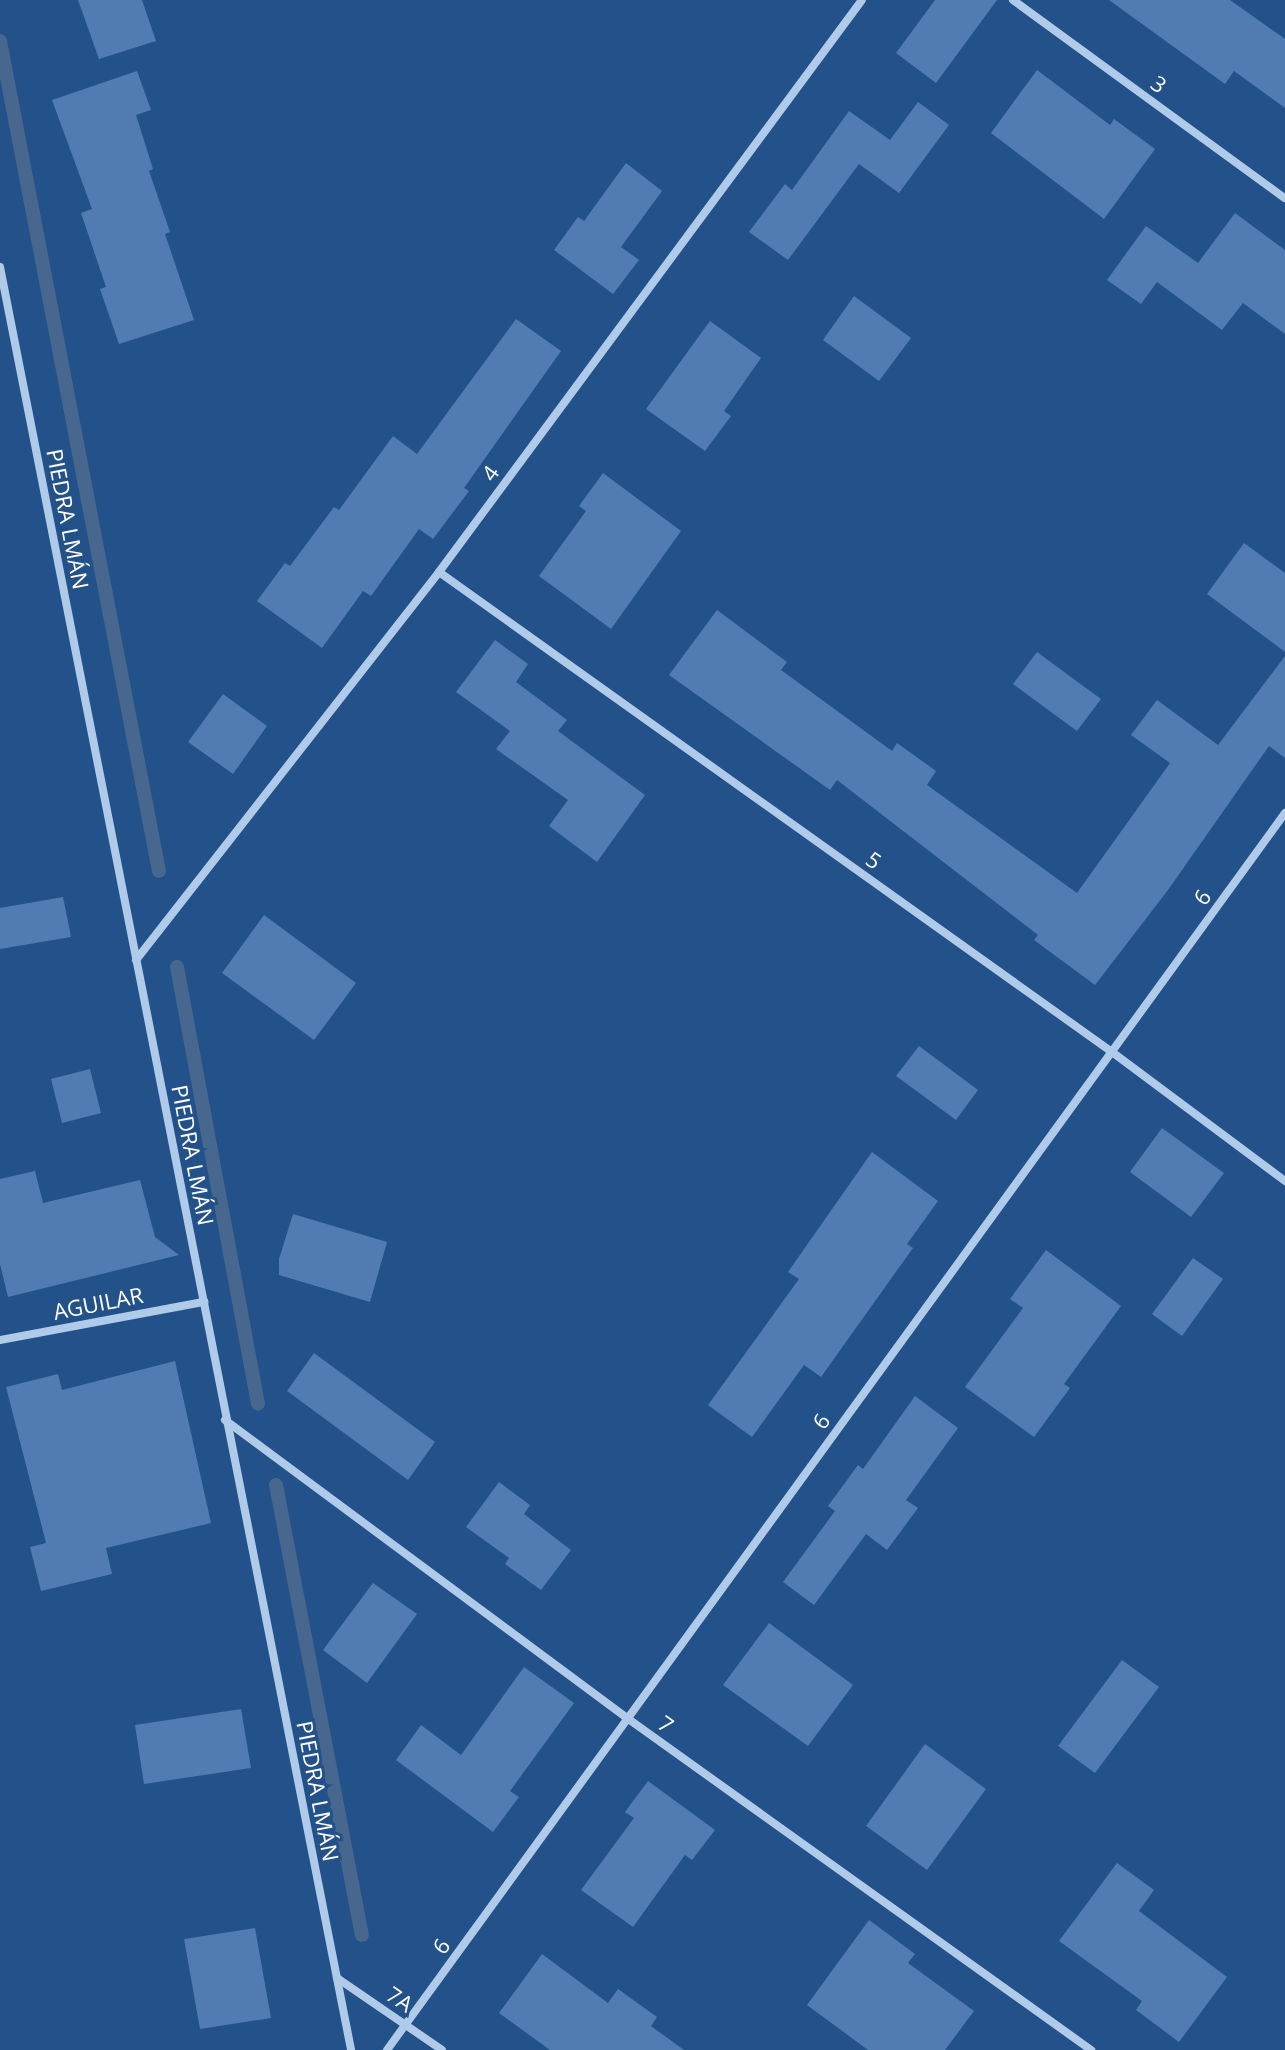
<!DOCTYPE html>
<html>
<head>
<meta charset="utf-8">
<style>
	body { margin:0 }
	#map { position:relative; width:1285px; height:2050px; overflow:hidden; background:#23518a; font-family:"Open Sans",sans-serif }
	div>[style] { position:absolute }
	.stream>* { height:14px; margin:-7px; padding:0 7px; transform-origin:7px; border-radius:7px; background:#47678f }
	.building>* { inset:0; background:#507cb3 }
	.street>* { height:8px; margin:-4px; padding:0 4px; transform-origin:4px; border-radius:4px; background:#b0cbea }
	span { translate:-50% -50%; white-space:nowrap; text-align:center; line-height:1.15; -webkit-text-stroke:6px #23518a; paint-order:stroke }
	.street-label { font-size:22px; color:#fff }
</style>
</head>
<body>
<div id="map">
	<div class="stream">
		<div style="left:0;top:41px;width:845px;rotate:79.16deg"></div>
		<div style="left:177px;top:967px;width:444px;rotate:79.5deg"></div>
		<div style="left:276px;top:1485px;width:458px;rotate:79.2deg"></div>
	</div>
	<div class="building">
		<div style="clip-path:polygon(78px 0,142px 0,156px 41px,99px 59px)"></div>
		<div style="clip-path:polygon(935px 0,997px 0,936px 83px,896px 53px)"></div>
		<div style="clip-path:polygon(1109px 0,1230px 0,1285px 39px,1285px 108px,1234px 71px,1225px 84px)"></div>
		<div style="clip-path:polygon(1037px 70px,1110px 125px,1114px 119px,1155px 149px,1104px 219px,991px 133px)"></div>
		<div style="clip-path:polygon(137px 71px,151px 110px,136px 115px,153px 169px,149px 171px,170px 232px,165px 234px,194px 320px,119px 344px,100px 289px,106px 287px,81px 213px,92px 209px,52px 100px)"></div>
		<div style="clip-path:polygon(918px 102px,949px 125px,899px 193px,859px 164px,788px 260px,749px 232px,785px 184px,792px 190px,849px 111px,890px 140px)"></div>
		<div style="clip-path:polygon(626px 163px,662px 191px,621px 247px,639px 260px,613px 294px,554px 250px,578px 217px,584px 221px)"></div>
		<div style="clip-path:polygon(1235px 213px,1285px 250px,1285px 334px,1243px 303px,1222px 330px,1157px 282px,1141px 304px,1107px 280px,1146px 226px,1198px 263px)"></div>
		<div style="clip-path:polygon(854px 296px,911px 338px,879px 381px,823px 340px)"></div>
		<div style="clip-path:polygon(516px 319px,561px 351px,464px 488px,469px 491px,433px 539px,419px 529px,371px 596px,363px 591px,322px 648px,257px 601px,285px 563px,290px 566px,334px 507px,339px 510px,393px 436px,417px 454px)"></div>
		<div style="clip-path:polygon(710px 321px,761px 358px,724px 411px,731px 416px,705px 451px,646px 409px)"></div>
		<div style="clip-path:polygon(603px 473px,681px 531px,611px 629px,539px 576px,586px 511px,579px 506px)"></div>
		<div style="clip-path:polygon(1244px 543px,1285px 573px,1285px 652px,1207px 594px)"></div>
		<div style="clip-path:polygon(717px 610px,787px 662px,781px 670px,892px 751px,897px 743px,936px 771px,927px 785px,1077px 893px,1170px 763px,1131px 735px,1157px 700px,1218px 745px,1285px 656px,1285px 758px,1269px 746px,1168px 890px,1095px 985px,1034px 940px,1038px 935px,837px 780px,830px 790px,669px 675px)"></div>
		<div style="clip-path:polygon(495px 640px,528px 664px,516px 682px,567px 720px,558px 731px,645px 795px,597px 862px,549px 826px,568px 800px,496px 749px,510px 731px,456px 692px)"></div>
		<div style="clip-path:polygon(1037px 652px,1101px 699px,1077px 731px,1013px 684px)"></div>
		<div style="clip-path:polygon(223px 694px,267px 726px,233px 774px,188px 742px)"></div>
		<div style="clip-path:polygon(63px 897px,71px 937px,0 949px,0 908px)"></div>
		<div style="clip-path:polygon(264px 915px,356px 983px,314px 1040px,222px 973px)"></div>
		<div style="clip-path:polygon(919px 1046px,978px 1090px,956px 1120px,896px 1076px)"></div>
		<div style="clip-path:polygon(90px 1069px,101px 1113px,62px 1123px,51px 1079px)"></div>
		<div style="clip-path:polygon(1162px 1128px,1224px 1173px,1191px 1217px,1130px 1172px)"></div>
		<div style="clip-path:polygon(872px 1152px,938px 1201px,907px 1244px,913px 1248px,821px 1377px,804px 1365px,752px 1437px,708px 1405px,799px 1279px,788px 1272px)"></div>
		<div style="clip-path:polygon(35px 1171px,43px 1203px,140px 1180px,155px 1237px,179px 1255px,8px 1297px,0 1264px,0 1179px)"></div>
		<div style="clip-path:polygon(293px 1214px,387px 1242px,370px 1302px,279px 1275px,279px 1259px)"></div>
		<div style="clip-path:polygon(1046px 1250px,1121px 1306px,1064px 1384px,1070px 1388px,1034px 1437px,965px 1387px,1023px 1308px,1010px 1299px)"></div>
		<div style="clip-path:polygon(1193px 1258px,1223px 1279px,1182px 1336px,1152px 1314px)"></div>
		<div style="clip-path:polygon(314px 1353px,435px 1442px,408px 1480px,287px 1391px)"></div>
		<div style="clip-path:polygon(175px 1361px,211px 1523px,106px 1548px,112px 1574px,41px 1591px,30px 1547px,46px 1543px,6px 1387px,58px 1374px,62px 1390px)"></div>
		<div style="clip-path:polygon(915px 1396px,958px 1428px,906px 1500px,918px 1508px,887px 1550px,866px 1534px,814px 1605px,783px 1582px,835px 1511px,828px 1506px,858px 1465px,863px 1469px)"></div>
		<div style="clip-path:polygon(499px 1482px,530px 1505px,524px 1514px,571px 1550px,541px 1590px,505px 1564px,509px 1558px,466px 1527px)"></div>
		<div style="clip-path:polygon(373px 1583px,417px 1614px,367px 1683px,323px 1650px)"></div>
		<div style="clip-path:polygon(769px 1623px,853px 1685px,808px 1746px,723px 1685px)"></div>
		<div style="clip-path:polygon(1122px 1660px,1159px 1687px,1095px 1773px,1058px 1746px)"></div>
		<div style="clip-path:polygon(524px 1667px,574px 1703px,510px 1791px,519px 1797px,493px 1832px,396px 1760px,421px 1725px,461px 1755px)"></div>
		<div style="clip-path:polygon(241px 1709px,251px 1768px,144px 1784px,135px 1725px)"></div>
		<div style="clip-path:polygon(925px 1744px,986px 1789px,927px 1870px,866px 1826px)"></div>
		<div style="clip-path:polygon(648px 1781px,715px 1830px,692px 1860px,685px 1855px,633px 1927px,581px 1890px,634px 1818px,625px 1812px)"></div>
		<div style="clip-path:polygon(1117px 1863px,1154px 1890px,1139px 1911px,1227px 1977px,1179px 2042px,1136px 2010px,1142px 2001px,1059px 1941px)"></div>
		<div style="clip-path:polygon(869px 1920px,915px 1954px,908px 1963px,974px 2011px,945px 2050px,868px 2050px,807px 2005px)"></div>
		<div style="clip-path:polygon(255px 1928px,271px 2018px,200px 2029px,184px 1939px)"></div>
		<div style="clip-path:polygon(542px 1954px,608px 2003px,618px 1989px,657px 2017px,651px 2026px,684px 2050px,550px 2050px,499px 2013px)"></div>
	</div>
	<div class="street">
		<div style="left:1013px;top:0;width:336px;rotate:36.1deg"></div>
		<div style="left:0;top:267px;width:1817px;rotate:78.86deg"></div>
		<div style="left:439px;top:572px;width:827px;rotate:35.5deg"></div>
		<div style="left:1112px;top:1052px;width:216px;rotate:36.7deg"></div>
		<div style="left:136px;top:960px;width:492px;rotate:-52deg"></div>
		<div style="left:439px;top:572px;width:711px;rotate:-53.52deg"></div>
		<div style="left:0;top:1340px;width:208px;rotate:-10.6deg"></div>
		<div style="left:225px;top:1420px;width:500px;rotate:36.55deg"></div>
		<div style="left:627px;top:1718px;width:571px;rotate:35.58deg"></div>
		<div style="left:337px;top:1978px;width:127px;rotate:34.4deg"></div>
		<div style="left:387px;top:2050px;width:1529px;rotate:-54.02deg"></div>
	</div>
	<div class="street-label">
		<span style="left:1159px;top:84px;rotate:36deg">3</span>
		<span style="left:490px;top:473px;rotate:-54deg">4</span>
		<span style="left:68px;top:519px;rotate:79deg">PIEDRA LMÁN</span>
		<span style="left:874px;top:860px;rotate:35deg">5</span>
		<span style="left:1202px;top:897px;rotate:-54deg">6</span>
		<span style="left:193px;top:1155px;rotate:79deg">PIEDRA LMÁN</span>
		<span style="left:98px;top:1303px;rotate:-11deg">AGUILAR</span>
		<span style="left:821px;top:1421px;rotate:-54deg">6</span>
		<span style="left:666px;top:1724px;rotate:36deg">7</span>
		<span style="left:318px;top:1791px;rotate:79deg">PIEDRA LMÁN</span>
		<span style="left:441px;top:1946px;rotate:-54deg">6</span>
		<span style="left:400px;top:1999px;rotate:34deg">7A</span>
	</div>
</div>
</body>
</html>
